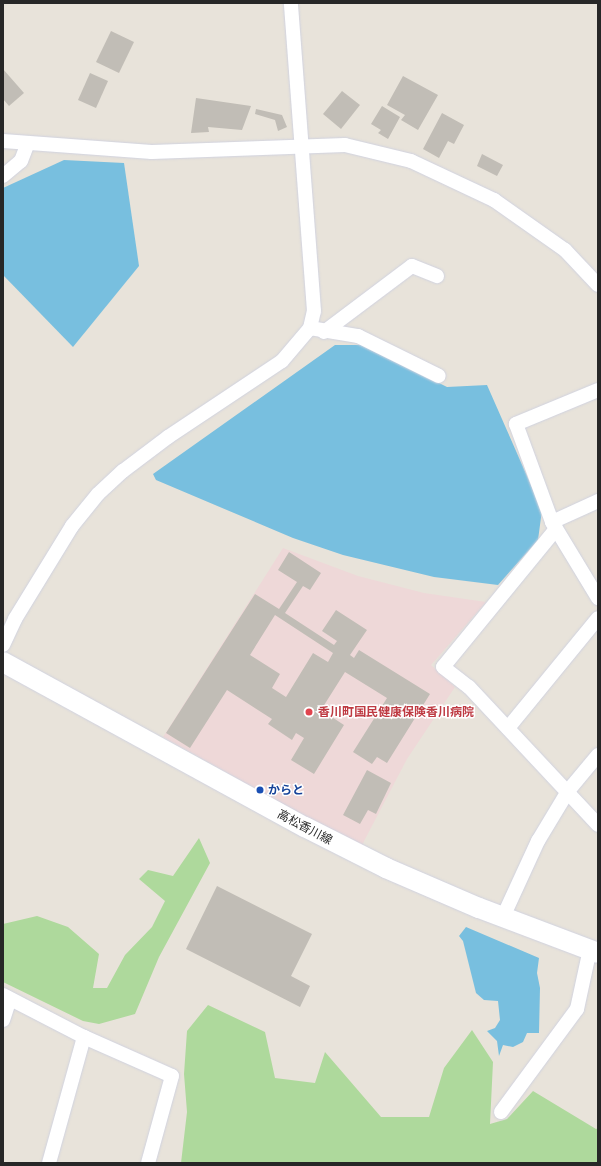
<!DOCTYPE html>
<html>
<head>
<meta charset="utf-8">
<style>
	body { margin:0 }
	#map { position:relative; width:601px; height:1166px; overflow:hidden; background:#e8e3da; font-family:Cabin,"Noto Sans JP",sans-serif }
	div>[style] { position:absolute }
	.medical>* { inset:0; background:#eed8d8 }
	.green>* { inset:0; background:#aed99c }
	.water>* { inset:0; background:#78bfdf }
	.building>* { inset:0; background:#c1bdb6 }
	.roads { filter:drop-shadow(0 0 1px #d0d2df) drop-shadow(0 0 1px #d0d2df) }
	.minor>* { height:14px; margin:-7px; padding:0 7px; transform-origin:7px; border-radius:7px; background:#fff }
	.secondary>* { height:20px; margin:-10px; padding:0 10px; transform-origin:10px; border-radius:10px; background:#fff }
	.dots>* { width:11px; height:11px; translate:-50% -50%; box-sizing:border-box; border:2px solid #fff; border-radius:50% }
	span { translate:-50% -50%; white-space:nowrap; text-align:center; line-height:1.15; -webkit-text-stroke:3px #fff; paint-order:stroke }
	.health-label { font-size:12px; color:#be3a42; font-weight:700 }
	.left { translate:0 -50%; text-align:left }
	.transit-label { font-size:12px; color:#164399; font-weight:700 }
	.street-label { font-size:12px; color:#272727 }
	.frame { position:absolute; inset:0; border:4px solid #272727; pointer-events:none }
</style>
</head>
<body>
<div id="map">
	<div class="medical">
		<div style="clip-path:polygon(283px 548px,358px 576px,424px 593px,486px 602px,431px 665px,455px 687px,407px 759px,362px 845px,310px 819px,163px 737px)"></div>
	</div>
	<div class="green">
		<div style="clip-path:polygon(199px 838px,210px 863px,159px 957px,135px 1014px,99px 1024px,83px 1021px,3px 982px,3px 924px,37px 916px,68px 927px,99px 954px,93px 988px,107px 988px,125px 955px,152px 927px,165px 901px,139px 879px,148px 870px,173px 876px)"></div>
		<div style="clip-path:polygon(208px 1005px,265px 1032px,275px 1078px,315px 1083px,325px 1052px,381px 1117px,429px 1117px,444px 1068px,472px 1030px,493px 1062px,490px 1124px,507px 1119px,533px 1091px,596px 1129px,598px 1128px,598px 1163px,181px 1163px,187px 1112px,184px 1074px,187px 1031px)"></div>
	</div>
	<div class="water">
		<div style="clip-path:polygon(64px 160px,124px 163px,139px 266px,73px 347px,3px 275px,3px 188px)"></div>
		<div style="clip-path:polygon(335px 345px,363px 345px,447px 387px,487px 385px,542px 510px,538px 540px,498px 585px,434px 577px,343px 555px,293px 538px,156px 480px,153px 474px)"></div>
		<div style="clip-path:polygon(466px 927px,539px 958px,537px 973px,540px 988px,539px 1033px,527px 1033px,523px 1042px,513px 1047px,503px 1045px,499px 1056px,497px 1041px,487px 1031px,495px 1028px,500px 1020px,498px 1001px,484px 1000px,476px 993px,463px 941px,459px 936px)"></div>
	</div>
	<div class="building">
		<div style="clip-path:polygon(111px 31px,134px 42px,119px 73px,96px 62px)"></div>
		<div style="clip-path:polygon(3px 69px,24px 93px,9px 106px,3px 99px)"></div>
		<div style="clip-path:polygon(90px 73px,108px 81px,96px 108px,78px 100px)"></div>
		<div style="clip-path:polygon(403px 76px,438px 95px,418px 130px,401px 120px,405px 115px,387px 105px)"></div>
		<div style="clip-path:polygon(342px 91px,360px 105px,341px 129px,323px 114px)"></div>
		<div style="clip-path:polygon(196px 98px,251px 106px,242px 130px,208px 127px,209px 132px,191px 133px)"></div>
		<div style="clip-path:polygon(382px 106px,400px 117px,388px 139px,378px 133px,381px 130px,371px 124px)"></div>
		<div style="clip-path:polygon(256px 109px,282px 115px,287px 127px,278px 131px,275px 120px,255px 114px)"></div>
		<div style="clip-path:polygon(442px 113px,464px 125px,454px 144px,448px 141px,439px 158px,423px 149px)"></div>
		<div style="clip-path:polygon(482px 154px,503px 165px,497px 176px,477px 166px)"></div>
		<div style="clip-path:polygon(evenodd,289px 552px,321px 573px,310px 590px,303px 586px,285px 613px,334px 645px,337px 641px,322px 631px,336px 610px,367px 630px,350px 655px,354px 658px,359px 650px,430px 694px,387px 763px,377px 757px,372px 764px,353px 752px,387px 698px,345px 672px,321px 710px,344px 725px,314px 774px,291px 760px,304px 738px,296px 733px,292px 740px,268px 724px,272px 719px,227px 690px,190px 748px,166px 733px,255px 594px,279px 609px,297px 582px,278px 570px,289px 552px,275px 615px,333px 653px,328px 662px,313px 653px,286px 697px,272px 688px,280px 674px,250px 655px,275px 615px)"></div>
		<div style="clip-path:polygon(367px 770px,391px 783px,376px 814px,368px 810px,360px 824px,343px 815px)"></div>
		<div style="clip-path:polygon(217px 886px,312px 934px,291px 976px,310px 986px,300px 1007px,186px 949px)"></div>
	</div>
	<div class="roads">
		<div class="minor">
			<div style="left:3px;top:141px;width:149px;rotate:4.2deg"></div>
			<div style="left:152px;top:152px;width:193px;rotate:-2.1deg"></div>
			<div style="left:345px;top:145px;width:68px;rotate:13.6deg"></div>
			<div style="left:411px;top:161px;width:92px;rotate:25.2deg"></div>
			<div style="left:494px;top:200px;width:87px;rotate:35.2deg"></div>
			<div style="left:565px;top:250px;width:48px;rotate:46.7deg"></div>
			<div style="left:3px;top:176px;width:23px;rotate:-40deg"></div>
			<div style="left:21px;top:161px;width:19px;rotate:-69deg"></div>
			<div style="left:310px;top:328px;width:49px;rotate:9.5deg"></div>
			<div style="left:358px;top:336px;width:90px;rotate:26.3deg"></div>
			<div style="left:324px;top:332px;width:110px;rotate:-36.9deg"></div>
			<div style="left:412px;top:266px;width:27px;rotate:22deg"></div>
			<div style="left:598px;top:390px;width:89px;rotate:157.5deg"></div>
			<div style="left:516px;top:424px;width:104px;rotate:69.8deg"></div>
			<div style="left:552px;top:522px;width:89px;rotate:58.8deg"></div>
			<div style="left:552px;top:522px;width:51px;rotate:-24.5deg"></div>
			<div style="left:556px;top:529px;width:178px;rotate:129.3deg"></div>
			<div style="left:443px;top:667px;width:33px;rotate:38deg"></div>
			<div style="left:469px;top:687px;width:189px;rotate:46.9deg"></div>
			<div style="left:3px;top:645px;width:29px;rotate:-65deg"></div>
			<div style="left:15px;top:619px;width:109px;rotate:-58.5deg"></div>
			<div style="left:72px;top:526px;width:41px;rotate:-50.9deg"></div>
			<div style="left:98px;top:494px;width:34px;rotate:-43deg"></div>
			<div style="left:123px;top:471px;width:56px;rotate:-37.1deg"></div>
			<div style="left:168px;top:437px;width:137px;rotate:-33.7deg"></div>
			<div style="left:282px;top:361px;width:43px;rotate:-49.7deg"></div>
			<div style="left:310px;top:328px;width:17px;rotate:-77deg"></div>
			<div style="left:314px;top:311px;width:309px;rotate:-94.3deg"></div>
			<div style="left:508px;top:728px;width:142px;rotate:-50.7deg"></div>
			<div style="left:503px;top:917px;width:84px;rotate:-65.3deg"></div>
			<div style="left:538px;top:841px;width:58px;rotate:-59deg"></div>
			<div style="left:568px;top:791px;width:47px;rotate:-50.2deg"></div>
			<div style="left:3px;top:995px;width:91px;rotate:27.4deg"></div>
			<div style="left:84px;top:1037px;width:96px;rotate:23.9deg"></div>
			<div style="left:172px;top:1076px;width:90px;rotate:105.4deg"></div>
			<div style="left:3px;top:1020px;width:22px;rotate:-72deg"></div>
			<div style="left:501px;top:1112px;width:128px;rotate:-53.6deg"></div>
			<div style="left:577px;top:1009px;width:61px;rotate:-77.8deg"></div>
			<div style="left:49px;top:1163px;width:131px;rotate:-74.5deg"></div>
		</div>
		<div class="secondary">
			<div style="left:3px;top:662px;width:344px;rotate:28.7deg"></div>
			<div style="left:305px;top:827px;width:91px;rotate:26.8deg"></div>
			<div style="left:386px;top:868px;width:101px;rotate:23.3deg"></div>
			<div style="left:479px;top:908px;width:127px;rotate:20.7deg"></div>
		</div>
	</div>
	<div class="dots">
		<div style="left:309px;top:712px;background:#e0444e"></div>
		<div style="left:260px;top:790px;background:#1a4fb4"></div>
	</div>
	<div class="health-label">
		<span class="left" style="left:318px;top:712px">香川町国民健康保険香川病院</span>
	</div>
	<div class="transit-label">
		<span class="left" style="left:268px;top:790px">からと</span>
	</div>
	<div class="street-label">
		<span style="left:305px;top:827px;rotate:28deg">高松香川線</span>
	</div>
	<div class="frame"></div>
</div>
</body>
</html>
